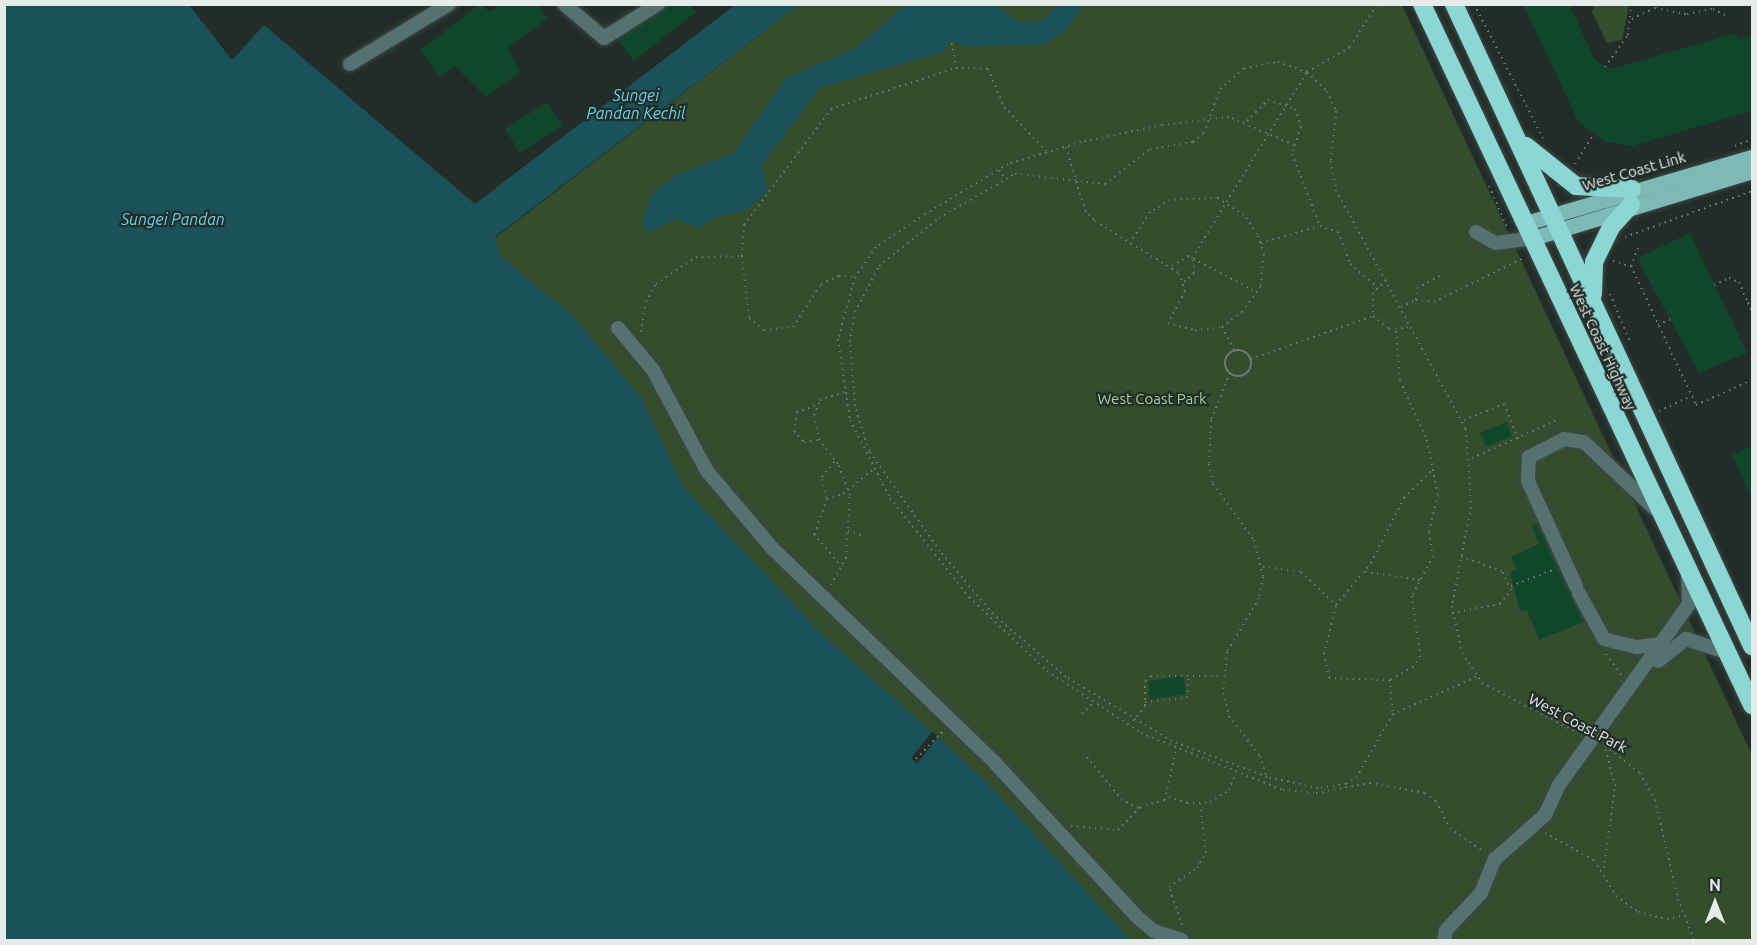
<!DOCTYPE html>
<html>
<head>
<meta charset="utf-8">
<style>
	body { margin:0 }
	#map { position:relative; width:1757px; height:945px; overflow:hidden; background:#222d29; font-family:Ubuntu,sans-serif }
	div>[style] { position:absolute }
	.green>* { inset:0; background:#344d2c }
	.water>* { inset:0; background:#1a515b }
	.pier>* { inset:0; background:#222d29 }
	.building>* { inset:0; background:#10462b }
	.path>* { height:2px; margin-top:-1px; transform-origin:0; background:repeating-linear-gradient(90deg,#6e7774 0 1.5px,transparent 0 6px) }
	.path>.ring { margin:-1px; padding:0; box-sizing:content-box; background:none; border:2px solid #6e7774; border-radius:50% }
	.roads { filter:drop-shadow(0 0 2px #3d4844) drop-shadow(0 0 2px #3d4844) }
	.minor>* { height:14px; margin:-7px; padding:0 7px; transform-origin:7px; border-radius:7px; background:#557270 }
	.major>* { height:15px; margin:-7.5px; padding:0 7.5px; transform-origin:7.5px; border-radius:7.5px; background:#7db9b7 }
	.highway>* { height:18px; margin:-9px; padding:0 9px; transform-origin:9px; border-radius:9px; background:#8cd6d3 }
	span { translate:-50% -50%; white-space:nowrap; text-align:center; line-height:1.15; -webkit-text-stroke:4.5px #222d29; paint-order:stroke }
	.street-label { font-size:15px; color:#e4ebe9 }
	.park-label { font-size:15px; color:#a1d392 }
	.water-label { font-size:16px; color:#67d3e7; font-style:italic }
	.frame { position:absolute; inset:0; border:6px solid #e4ebe9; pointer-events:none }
	.north { position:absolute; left:1685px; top:873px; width:60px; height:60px; -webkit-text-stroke:4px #222d29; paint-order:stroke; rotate:0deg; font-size:16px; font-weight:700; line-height:24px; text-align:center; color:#e4ebe9 }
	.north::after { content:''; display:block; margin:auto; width:21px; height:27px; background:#e4ebe9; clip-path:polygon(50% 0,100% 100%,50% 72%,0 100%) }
</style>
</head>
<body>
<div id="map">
	<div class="green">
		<div style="clip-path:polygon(798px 5px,1402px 5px,1752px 755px,1752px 940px,1130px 940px,1115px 929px,985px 780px,823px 635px,683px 487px,642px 399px,574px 317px,500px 256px,495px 238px)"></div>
		<div style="clip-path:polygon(1594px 5px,1629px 5px,1622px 40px,1607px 43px,1592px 12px)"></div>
	</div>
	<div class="water">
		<div style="clip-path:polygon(5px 5px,189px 5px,232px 60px,264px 25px,475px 204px,735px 5px,798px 5px,495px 237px,500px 256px,574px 317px,642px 399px,683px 487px,823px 635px,985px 780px,1130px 940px,5px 940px)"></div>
		<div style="clip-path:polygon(906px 5px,994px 5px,1021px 23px,1041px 22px,1058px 5px,1083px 5px,1064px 32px,1043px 45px,963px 46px,952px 40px,942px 52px,819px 88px,761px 166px,768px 191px,744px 211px,715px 217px,699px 228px,675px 219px,647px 233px,642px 225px,651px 195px,674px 176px,734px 153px,786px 78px,856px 48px)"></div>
	</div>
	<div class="pier">
		<div style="clip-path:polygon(932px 732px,938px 737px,917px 764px,911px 758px)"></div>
	</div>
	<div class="building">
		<div style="clip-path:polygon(480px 4px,490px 12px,500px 4px,537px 4px,547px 19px,508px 48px,520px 72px,486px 97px,455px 66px,440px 77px,420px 50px)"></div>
		<div style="clip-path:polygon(667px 4px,690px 4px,696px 12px,634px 61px,618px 40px)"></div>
		<div style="clip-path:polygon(1523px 4px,1569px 4px,1595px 60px,1611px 69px,1736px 33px,1738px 40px,1752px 35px,1752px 111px,1632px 146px,1603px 141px,1578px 121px)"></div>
		<div style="clip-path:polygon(547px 102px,563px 126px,520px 153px,505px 129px)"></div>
		<div style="clip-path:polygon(1690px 233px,1747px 353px,1699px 373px,1637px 258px)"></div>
		<div style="clip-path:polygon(1506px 422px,1512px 436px,1486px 447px,1480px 433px)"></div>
		<div style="clip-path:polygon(1752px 446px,1752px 499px,1732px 455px)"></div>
		<div style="clip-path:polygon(1537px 523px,1584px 622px,1539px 640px,1527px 610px,1520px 612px,1510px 572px,1517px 570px,1511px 557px,1539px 544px,1532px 526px)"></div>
		<div style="clip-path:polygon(1183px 676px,1186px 694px,1150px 699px,1148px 681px)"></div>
	</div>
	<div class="path">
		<div style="left:1474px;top:4px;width:151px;rotate:62.8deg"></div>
		<div style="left:1632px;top:19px;width:25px;rotate:-26deg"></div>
		<div style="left:1655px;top:8px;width:33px;rotate:11deg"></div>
		<div style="left:1687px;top:14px;width:26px;rotate:-11deg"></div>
		<div style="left:1713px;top:9px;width:18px;rotate:27deg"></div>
		<div style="left:952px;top:43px;width:25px;rotate:81deg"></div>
		<div style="left:956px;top:68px;width:32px;rotate:2deg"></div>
		<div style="left:988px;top:69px;width:41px;rotate:67.2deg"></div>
		<div style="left:1004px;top:107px;width:61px;rotate:46.3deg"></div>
		<div style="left:1605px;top:67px;width:39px;rotate:-54deg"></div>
		<div style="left:1628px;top:35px;width:31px;rotate:-84deg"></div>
		<div style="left:1247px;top:121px;width:30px;rotate:-45deg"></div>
		<div style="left:1268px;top:100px;width:28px;rotate:18deg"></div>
		<div style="left:1295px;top:109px;width:19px;rotate:72deg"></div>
		<div style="left:1301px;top:127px;width:28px;rotate:108deg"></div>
		<div style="left:1292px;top:154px;width:77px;rotate:68.7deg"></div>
		<div style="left:1320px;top:226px;width:19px;rotate:18deg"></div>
		<div style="left:1338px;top:232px;width:34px;rotate:69deg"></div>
		<div style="left:1350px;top:264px;width:35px;rotate:40deg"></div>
		<div style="left:1294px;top:145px;width:71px;rotate:-156.7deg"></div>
		<div style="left:1229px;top:117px;width:67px;rotate:173.2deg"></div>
		<div style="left:1162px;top:125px;width:83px;rotate:168.1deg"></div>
		<div style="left:1081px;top:142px;width:76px;rotate:163.2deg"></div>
		<div style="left:1008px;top:164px;width:97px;rotate:148.9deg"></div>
		<div style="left:925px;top:214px;width:59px;rotate:146deg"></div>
		<div style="left:876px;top:247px;width:37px;rotate:125deg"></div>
		<div style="left:855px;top:277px;width:64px;rotate:105.3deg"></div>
		<div style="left:838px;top:339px;width:82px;rotate:81.6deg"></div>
		<div style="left:850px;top:420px;width:88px;rotate:62.9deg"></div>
		<div style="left:890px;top:498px;width:127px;rotate:51.4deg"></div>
		<div style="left:969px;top:597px;width:108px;rotate:43.5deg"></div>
		<div style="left:1047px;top:671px;width:113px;rotate:33.4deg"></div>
		<div style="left:1141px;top:733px;width:153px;rotate:21.9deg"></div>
		<div style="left:1283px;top:790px;width:33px;rotate:5deg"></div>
		<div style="left:1316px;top:793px;width:55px;rotate:-10.5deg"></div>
		<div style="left:1370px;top:783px;width:56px;rotate:10.3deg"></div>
		<div style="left:1425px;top:793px;width:14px;rotate:36deg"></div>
		<div style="left:1436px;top:801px;width:30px;rotate:63deg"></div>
		<div style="left:1450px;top:828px;width:40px;rotate:34.9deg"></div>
		<div style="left:1735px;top:146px;width:18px;rotate:-22deg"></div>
		<div style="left:1066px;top:147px;width:66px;rotate:73.2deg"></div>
		<div style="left:1085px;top:210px;width:15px;rotate:48deg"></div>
		<div style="left:1095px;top:221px;width:99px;rotate:31.8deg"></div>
		<div style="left:1179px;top:273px;width:19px;rotate:72deg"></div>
		<div style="left:1185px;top:291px;width:36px;rotate:118deg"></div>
		<div style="left:1168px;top:323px;width:28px;rotate:15deg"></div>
		<div style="left:1195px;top:330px;width:27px;rotate:-6deg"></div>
		<div style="left:1222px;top:327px;width:25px;rotate:-37deg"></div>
		<div style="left:1242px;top:312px;width:32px;rotate:-54deg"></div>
		<div style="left:1261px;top:286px;width:32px;rotate:-85deg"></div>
		<div style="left:1264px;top:254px;width:21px;rotate:-109deg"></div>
		<div style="left:1257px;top:234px;width:23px;rotate:-124deg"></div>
		<div style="left:1244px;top:215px;width:31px;rotate:-147deg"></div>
		<div style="left:1218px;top:198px;width:48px;rotate:177.6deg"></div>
		<div style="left:1170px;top:200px;width:23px;rotate:149deg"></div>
		<div style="left:1150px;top:212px;width:35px;rotate:123deg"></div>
		<div style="left:1575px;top:164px;width:34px;rotate:-58deg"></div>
		<div style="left:999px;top:170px;width:11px;rotate:52deg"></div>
		<div style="left:1489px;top:186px;width:45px;rotate:66.3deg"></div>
		<div style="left:1625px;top:237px;width:135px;rotate:-19.9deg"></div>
		<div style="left:1261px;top:243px;width:60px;rotate:-16.3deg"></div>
		<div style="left:1638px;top:248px;width:19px;rotate:111deg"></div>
		<div style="left:1631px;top:266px;width:153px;rotate:64.9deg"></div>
		<div style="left:1696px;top:405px;width:61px;rotate:-24.1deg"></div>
		<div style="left:742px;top:256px;width:31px;rotate:-86deg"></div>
		<div style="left:744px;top:225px;width:145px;rotate:-53.1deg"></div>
		<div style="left:831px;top:109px;width:132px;rotate:-18.2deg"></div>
		<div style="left:1192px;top:258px;width:219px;rotate:-58.3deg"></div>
		<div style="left:1307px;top:72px;width:50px;rotate:-30.2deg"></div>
		<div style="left:1350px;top:47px;width:51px;rotate:-57.9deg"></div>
		<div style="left:1613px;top:261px;width:19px;rotate:16deg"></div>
		<div style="left:1172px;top:266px;width:19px;rotate:-32deg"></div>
		<div style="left:1188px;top:256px;width:78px;rotate:27.6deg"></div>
		<div style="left:1386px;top:280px;width:18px;rotate:135deg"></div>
		<div style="left:1373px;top:293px;width:23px;rotate:90deg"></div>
		<div style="left:1373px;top:316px;width:21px;rotate:39deg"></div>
		<div style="left:1389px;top:329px;width:23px;rotate:-5deg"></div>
		<div style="left:1184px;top:282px;width:13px;rotate:-42deg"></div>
		<div style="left:1194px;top:273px;width:13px;rotate:-94deg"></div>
		<div style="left:1714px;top:285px;width:17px;rotate:-25deg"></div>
		<div style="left:1729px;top:278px;width:11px;rotate:22deg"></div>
		<div style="left:1739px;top:282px;width:23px;rotate:67deg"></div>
		<div style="left:1748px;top:303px;width:4px;rotate:-27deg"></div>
		<div style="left:1610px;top:294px;width:52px;rotate:67.4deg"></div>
		<div style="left:1416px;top:300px;width:12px;rotate:-85deg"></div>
		<div style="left:1417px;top:288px;width:30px;rotate:-28deg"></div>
		<div style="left:1748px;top:303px;width:11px;rotate:68deg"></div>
		<div style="left:1401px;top:307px;width:17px;rotate:-25deg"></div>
		<div style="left:1416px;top:300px;width:18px;rotate:6deg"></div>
		<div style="left:1434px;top:302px;width:100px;rotate:-26.1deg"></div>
		<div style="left:1658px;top:325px;width:17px;rotate:-25deg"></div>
		<div style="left:1222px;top:327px;width:26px;rotate:62deg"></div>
		<div style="left:1396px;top:331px;width:50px;rotate:85.4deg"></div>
		<div style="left:1400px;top:381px;width:65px;rotate:65.4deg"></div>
		<div style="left:1427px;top:440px;width:56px;rotate:78.7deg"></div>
		<div style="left:1438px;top:495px;width:38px;rotate:104deg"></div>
		<div style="left:1429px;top:532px;width:24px;rotate:81deg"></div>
		<div style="left:1433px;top:556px;width:45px;rotate:117.7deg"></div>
		<div style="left:1412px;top:596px;width:61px;rotate:82.4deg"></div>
		<div style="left:1420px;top:656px;width:13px;rotate:122deg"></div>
		<div style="left:1413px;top:667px;width:26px;rotate:151deg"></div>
		<div style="left:1390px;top:680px;width:61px;rotate:-178.1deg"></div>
		<div style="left:1329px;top:678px;width:25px;rotate:-102deg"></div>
		<div style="left:1324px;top:654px;width:50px;rotate:-76.2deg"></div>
		<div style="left:1336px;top:605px;width:55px;rotate:-50.2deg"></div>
		<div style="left:1371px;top:563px;width:73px;rotate:-63.1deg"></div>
		<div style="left:1404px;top:498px;width:38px;rotate:-45deg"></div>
		<div style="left:641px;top:332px;width:30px;rotate:-81deg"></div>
		<div style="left:646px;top:302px;width:21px;rotate:-61deg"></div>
		<div style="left:656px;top:284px;width:48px;rotate:-34deg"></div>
		<div style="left:696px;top:257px;width:46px;rotate:-1.2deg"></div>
		<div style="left:742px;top:256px;width:62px;rotate:83.6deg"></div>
		<div style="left:749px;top:318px;width:19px;rotate:39deg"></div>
		<div style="left:764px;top:330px;width:29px;rotate:-6deg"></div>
		<div style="left:793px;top:327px;width:51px;rotate:-56.9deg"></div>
		<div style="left:821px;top:284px;width:20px;rotate:-24deg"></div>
		<div style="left:839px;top:276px;width:16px;rotate:4deg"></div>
		<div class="ring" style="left:1225px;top:350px;width:24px;height:24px"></div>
		<div style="left:1251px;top:359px;width:129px;rotate:-19.4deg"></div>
		<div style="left:1230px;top:373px;width:51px;rotate:112deg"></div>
		<div style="left:1211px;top:420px;width:44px;rotate:92.6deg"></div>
		<div style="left:1209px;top:464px;width:20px;rotate:79deg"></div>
		<div style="left:1213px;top:484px;width:69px;rotate:53.8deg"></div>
		<div style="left:1254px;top:540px;width:38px;rotate:76deg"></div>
		<div style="left:1263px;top:577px;width:21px;rotate:101deg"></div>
		<div style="left:1259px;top:598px;width:63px;rotate:120.7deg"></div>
		<div style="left:1227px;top:652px;width:41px;rotate:95.6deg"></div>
		<div style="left:1223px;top:693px;width:24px;rotate:75deg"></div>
		<div style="left:1229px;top:716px;width:51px;rotate:52.2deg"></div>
		<div style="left:1260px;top:756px;width:22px;rotate:72deg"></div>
		<div style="left:815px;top:406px;width:19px;rotate:162deg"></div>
		<div style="left:797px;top:412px;width:19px;rotate:99deg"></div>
		<div style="left:794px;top:431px;width:15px;rotate:48deg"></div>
		<div style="left:804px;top:442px;width:14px;rotate:-8deg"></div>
		<div style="left:1659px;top:411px;width:35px;rotate:-25deg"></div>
		<div style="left:1464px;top:420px;width:43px;rotate:-21.8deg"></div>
		<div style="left:1504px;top:404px;width:37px;rotate:68deg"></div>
		<div style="left:1472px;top:458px;width:95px;rotate:-24.1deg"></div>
		<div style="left:826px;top:498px;width:21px;rotate:-101deg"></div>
		<div style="left:822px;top:477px;width:22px;rotate:-51deg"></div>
		<div style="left:827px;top:499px;width:37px;rotate:110deg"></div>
		<div style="left:814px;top:534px;width:39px;rotate:50deg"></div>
		<div style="left:827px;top:499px;width:17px;rotate:-17deg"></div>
		<div style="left:843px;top:494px;width:40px;rotate:-39deg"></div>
		<div style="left:848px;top:531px;width:18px;rotate:16deg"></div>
		<div style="left:1263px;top:567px;width:38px;rotate:7deg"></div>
		<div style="left:1301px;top:572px;width:48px;rotate:43.3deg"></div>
		<div style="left:1365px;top:572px;width:58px;rotate:8deg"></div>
		<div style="left:831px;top:585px;width:31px;rotate:-61deg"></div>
		<div style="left:846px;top:558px;width:63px;rotate:-86.4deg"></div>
		<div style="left:850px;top:495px;width:33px;rotate:-111deg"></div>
		<div style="left:838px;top:464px;width:31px;rotate:-128deg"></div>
		<div style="left:819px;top:440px;width:25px;rotate:-101deg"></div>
		<div style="left:814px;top:415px;width:16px;rotate:-68deg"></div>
		<div style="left:820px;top:400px;width:26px;rotate:-18deg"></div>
		<div style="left:1511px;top:586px;width:45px;rotate:-20.9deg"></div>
		<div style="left:1452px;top:613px;width:49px;rotate:-10.6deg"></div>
		<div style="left:1500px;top:604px;width:18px;rotate:-52deg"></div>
		<div style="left:1511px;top:590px;width:21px;rotate:-115deg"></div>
		<div style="left:1502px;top:571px;width:45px;rotate:-160.3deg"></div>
		<div style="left:1606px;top:654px;width:27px;rotate:54deg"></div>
		<div style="left:1476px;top:677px;width:91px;rotate:156deg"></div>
		<div style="left:1393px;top:714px;width:72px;rotate:120.1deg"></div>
		<div style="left:1357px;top:776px;width:14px;rotate:144deg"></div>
		<div style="left:1346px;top:784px;width:28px;rotate:172deg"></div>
		<div style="left:1318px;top:788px;width:52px;rotate:-167.8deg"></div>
		<div style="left:1267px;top:777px;width:102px;rotate:-159.2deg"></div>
		<div style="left:1172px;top:741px;width:124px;rotate:-148.9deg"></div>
		<div style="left:1066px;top:677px;width:96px;rotate:-139.2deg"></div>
		<div style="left:993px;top:614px;width:82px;rotate:-130.1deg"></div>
		<div style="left:940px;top:551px;width:123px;rotate:-125.4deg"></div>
		<div style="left:869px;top:451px;width:47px;rotate:-107.3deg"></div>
		<div style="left:855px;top:406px;width:64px;rotate:-94.5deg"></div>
		<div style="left:850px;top:342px;width:30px;rotate:-81deg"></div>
		<div style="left:855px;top:312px;width:52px;rotate:-62.4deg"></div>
		<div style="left:879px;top:266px;width:77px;rotate:-38.7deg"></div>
		<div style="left:939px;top:218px;width:88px;rotate:-30.1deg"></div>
		<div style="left:1015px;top:174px;width:91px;rotate:6.3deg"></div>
		<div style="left:1105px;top:184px;width:57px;rotate:-37.9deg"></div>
		<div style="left:1150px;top:149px;width:44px;rotate:-9.2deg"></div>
		<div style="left:1193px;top:142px;width:14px;rotate:-39deg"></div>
		<div style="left:1204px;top:133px;width:47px;rotate:-70deg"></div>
		<div style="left:1220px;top:89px;width:32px;rotate:-41deg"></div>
		<div style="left:1244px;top:68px;width:35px;rotate:-10deg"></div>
		<div style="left:1278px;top:62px;width:31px;rotate:19deg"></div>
		<div style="left:1307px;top:72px;width:28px;rotate:44deg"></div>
		<div style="left:1327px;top:91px;width:22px;rotate:66deg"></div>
		<div style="left:1336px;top:111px;width:50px;rotate:95.7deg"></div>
		<div style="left:1331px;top:161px;width:29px;rotate:80deg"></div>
		<div style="left:1336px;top:190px;width:272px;rotate:61.5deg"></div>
		<div style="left:1466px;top:429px;width:78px;rotate:86.3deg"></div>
		<div style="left:1471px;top:507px;width:101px;rotate:100.9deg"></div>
		<div style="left:1452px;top:606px;width:48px;rotate:78deg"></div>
		<div style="left:1462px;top:653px;width:36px;rotate:56deg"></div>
		<div style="left:1482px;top:683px;width:108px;rotate:27.5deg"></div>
		<div style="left:1390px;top:680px;width:33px;rotate:85deg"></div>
		<div style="left:1145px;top:702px;width:42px;rotate:-5.4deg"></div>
		<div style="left:1187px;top:698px;width:23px;rotate:-85deg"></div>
		<div style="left:1082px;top:714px;width:16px;rotate:-45deg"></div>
		<div style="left:1133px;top:721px;width:19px;rotate:-51deg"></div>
		<div style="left:1145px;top:706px;width:25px;rotate:-90deg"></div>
		<div style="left:1145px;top:681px;width:8px;rotate:-40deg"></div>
		<div style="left:1151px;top:676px;width:71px"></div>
		<div style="left:1605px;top:746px;width:44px;rotate:37.6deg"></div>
		<div style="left:1640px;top:773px;width:31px;rotate:61deg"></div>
		<div style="left:1655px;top:800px;width:102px;rotate:76.9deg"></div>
		<div style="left:1678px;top:899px;width:44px;rotate:68.7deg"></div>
		<div style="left:1087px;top:757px;width:54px;rotate:51deg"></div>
		<div style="left:1121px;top:799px;width:19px;rotate:28deg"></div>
		<div style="left:916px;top:759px;width:39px;rotate:-46deg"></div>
		<div style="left:1169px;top:797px;width:19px;rotate:18deg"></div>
		<div style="left:1187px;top:803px;width:23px;rotate:-2deg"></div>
		<div style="left:1210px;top:802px;width:22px;rotate:-32deg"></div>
		<div style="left:1229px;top:790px;width:16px;rotate:-68deg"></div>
		<div style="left:1071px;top:826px;width:47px;rotate:4.9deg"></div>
		<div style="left:1118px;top:830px;width:32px;rotate:-46deg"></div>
		<div style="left:1140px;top:807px;width:26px;rotate:-16deg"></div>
		<div style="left:1165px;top:800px;width:51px;rotate:-77.6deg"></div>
		<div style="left:1545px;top:833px;width:56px;rotate:28.9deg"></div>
		<div style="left:1594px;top:860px;width:42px;rotate:58.6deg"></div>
		<div style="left:1616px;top:896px;width:27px;rotate:36deg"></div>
		<div style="left:1638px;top:912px;width:30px;rotate:14deg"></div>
		<div style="left:1667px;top:919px;width:14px;rotate:-12deg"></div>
		<div style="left:1604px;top:868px;width:83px;rotate:-82.4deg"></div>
		<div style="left:1615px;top:786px;width:40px;rotate:-104.4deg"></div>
		<div style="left:1182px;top:925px;width:40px;rotate:-108.9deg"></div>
		<div style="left:1169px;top:887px;width:34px;rotate:-34deg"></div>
		<div style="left:1197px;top:868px;width:17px;rotate:-59deg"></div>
		<div style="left:1206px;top:853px;width:49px;rotate:-97deg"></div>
	</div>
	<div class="roads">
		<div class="minor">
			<div style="left:564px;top:4px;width:52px;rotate:40.4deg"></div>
			<div style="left:604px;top:38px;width:64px;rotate:-32.2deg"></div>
			<div style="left:350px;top:64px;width:116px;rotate:-31.2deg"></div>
			<div style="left:1476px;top:232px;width:22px;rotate:30deg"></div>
			<div style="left:1495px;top:243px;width:38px;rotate:-7deg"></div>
			<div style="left:618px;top:328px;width:55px;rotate:50.2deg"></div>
			<div style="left:653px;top:370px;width:115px;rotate:61.9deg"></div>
			<div style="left:707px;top:471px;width:102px;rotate:49.8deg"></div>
			<div style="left:773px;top:549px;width:308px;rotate:43.9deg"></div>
			<div style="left:995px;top:763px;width:208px;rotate:47.3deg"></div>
			<div style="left:1136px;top:916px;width:23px;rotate:40deg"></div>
			<div style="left:1154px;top:931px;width:29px;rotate:18deg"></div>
			<div style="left:1576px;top:586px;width:115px;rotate:-114.6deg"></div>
			<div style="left:1528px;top:481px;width:24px;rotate:-88deg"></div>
			<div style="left:1529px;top:457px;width:39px;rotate:-27deg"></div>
			<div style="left:1564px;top:439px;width:20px;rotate:9deg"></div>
			<div style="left:1584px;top:442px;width:98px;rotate:43.3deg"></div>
			<div style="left:1579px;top:593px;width:52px;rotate:61.5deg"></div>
			<div style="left:1604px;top:639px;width:34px;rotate:14deg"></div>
			<div style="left:1637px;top:647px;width:25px;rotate:-7deg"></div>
			<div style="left:1658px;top:661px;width:36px;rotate:-38deg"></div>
			<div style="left:1686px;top:639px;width:45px;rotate:18deg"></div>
			<div style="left:1444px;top:940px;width:10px;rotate:-79deg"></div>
			<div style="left:1446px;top:930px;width:51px;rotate:-46.6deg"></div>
			<div style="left:1481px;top:893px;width:37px;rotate:-68deg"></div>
			<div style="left:1495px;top:859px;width:67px;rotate:-41.3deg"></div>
			<div style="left:1545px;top:815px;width:33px;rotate:-65deg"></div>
			<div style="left:1559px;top:785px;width:223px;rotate:-54.3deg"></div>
			<div style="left:1689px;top:604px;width:30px;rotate:-92deg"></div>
		</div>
		<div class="major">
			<div style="left:1526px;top:223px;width:235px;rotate:-16.3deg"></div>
			<div style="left:1533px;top:238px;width:229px;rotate:-17deg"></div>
		</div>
		<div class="highway">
			<div style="left:1422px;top:4px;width:775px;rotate:64.79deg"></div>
			<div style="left:1454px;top:4px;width:708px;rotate:65.1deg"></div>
			<div style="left:1526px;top:146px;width:64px;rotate:38.7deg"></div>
			<div style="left:1576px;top:186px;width:56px;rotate:3.1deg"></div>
			<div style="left:1593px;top:294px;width:32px;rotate:-88deg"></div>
			<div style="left:1594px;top:262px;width:39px;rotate:-64deg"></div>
			<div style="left:1611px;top:227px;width:30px;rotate:-48deg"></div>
		</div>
	</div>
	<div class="street-label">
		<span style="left:1634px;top:171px;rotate:-16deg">West Coast Link</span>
		<span style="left:1603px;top:347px;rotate:65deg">West Coast Highway</span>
		<span style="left:1578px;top:723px;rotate:28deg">West Coast Park</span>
	</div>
	<div class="park-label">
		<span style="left:1152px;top:399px">West Coast Park</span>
	</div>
	<div class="water-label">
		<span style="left:636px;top:104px">Sungei<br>Pandan Kechil</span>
		<span style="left:173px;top:219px">Sungei Pandan</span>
	</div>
	<div class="frame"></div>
	<div class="north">N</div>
</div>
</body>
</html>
